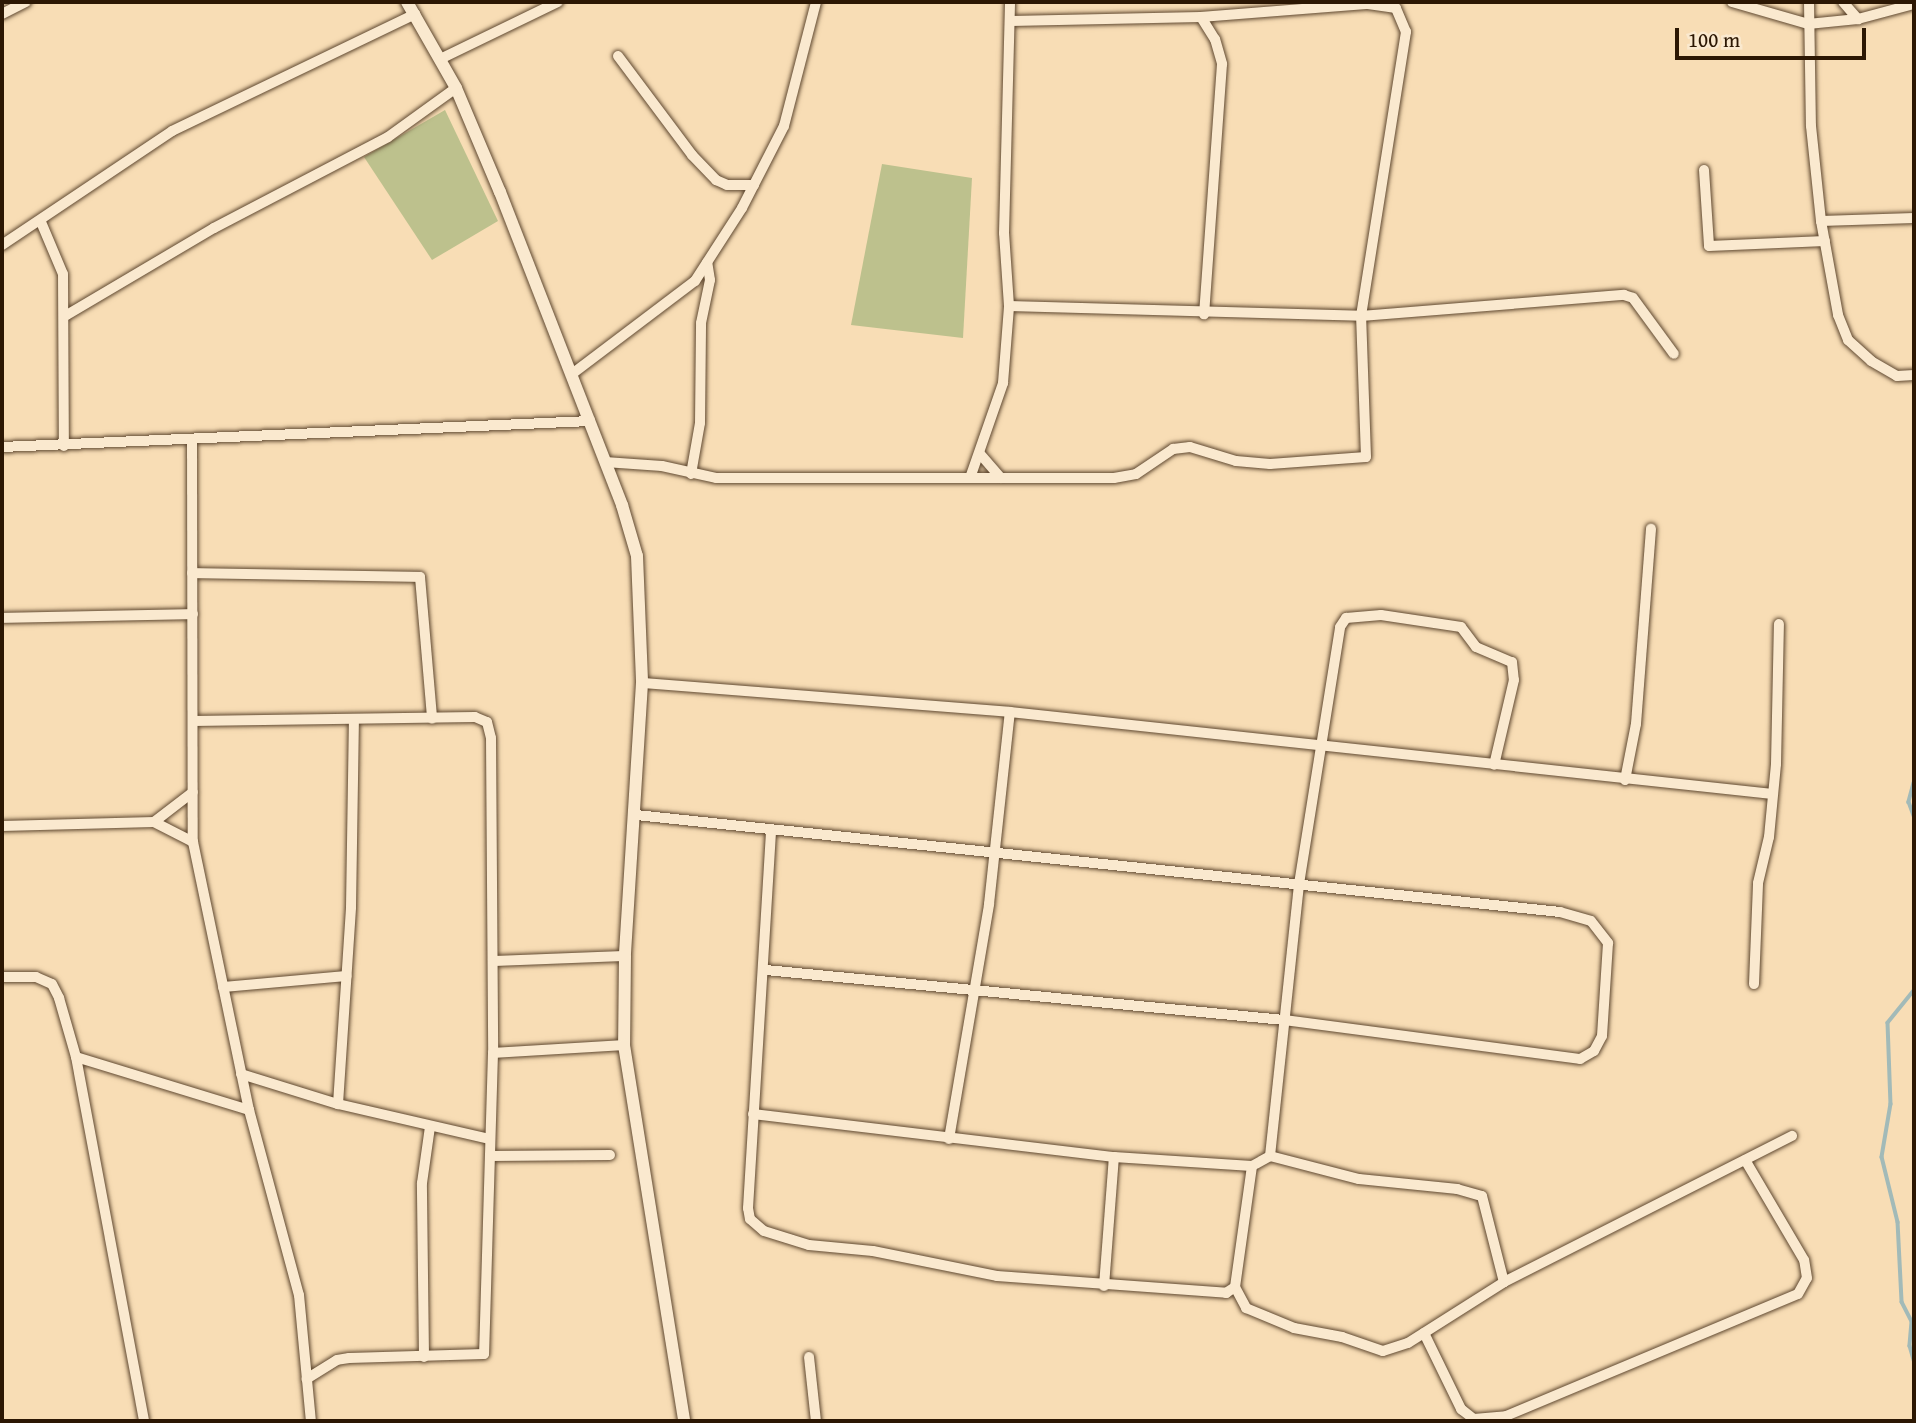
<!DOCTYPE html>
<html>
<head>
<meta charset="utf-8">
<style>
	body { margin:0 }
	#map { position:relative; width:1916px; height:1423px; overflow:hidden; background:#f8ddb5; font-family:"Gentium Book Plus",serif }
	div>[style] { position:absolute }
	.green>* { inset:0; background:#bdc18d }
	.stream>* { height:3.5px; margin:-1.75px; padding:0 1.75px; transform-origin:1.75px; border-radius:1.75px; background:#a2bab8 }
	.roads { filter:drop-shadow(0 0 2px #5f4830) drop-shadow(0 0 2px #5f4830) }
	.minor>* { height:10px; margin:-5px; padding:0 5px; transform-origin:5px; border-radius:5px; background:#fae9cf }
	.tertiary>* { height:12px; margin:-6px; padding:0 6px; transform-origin:6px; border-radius:6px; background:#fae9cf }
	span { translate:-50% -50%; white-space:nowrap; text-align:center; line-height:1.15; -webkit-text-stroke:7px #fae9cf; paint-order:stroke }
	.frame { position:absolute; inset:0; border:4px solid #2c1703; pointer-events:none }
	.scale { position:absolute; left:1675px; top:28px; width:191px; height:32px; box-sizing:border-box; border:4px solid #2c1703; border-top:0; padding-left:9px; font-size:21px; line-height:24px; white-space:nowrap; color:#2c1703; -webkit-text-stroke:5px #fae9cf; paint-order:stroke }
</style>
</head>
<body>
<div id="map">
	<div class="green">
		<div style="clip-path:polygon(445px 110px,498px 221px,432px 260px,364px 157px)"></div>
		<div style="clip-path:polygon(882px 164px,972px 178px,963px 338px,851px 325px)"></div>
	</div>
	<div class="stream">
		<div style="left:1914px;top:783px;width:20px;rotate:105deg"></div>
		<div style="left:1909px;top:802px;width:15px;rotate:70deg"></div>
		<div style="left:1914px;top:991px;width:41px;rotate:129.1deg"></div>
		<div style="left:1888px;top:1023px;width:81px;rotate:87.9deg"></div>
		<div style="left:1891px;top:1104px;width:54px;rotate:99.6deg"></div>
		<div style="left:1882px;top:1157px;width:67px;rotate:76.2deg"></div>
		<div style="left:1898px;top:1222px;width:80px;rotate:87.1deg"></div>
		<div style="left:1902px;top:1302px;width:22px;rotate:63deg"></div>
		<div style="left:1912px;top:1322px;width:24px;rotate:95deg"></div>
		<div style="left:1910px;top:1346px;width:15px;rotate:74deg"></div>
	</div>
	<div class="roads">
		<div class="minor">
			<div style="left:1732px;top:2px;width:79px;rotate:16.1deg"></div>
			<div style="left:1808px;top:24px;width:50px;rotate:-5.7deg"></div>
			<div style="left:1858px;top:19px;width:58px;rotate:-15deg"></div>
			<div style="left:1809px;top:2px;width:124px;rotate:89.1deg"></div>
			<div style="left:1811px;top:126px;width:96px;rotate:84deg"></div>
			<div style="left:1821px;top:221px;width:96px;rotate:79.7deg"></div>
			<div style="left:1838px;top:315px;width:27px;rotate:68deg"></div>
			<div style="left:1848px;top:340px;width:31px;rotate:42deg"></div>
			<div style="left:1871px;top:361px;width:30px;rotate:30deg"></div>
			<div style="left:1897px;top:376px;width:17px;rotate:-3deg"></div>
			<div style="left:1843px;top:2px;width:23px;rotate:49deg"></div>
			<div style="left:2px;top:14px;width:27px;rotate:-27deg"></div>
			<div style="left:1201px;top:17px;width:26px;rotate:58deg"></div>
			<div style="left:1215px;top:39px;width:26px;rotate:74deg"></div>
			<div style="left:1222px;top:64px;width:251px;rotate:94.1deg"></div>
			<div style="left:618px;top:56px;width:124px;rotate:53.2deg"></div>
			<div style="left:692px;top:155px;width:35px;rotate:46deg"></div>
			<div style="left:716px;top:180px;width:12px;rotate:24deg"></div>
			<div style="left:727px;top:185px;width:27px"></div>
			<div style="left:440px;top:59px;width:131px;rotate:-25.8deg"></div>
			<div style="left:1704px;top:170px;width:76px;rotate:86.2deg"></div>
			<div style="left:1709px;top:246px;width:116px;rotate:-2.5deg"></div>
			<div style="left:1821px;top:221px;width:93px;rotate:-1.8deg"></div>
			<div style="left:41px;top:222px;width:56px;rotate:67.1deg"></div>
			<div style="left:63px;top:274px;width:172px;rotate:89.7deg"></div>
			<div style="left:2px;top:245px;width:205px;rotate:-33.8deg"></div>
			<div style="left:172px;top:131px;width:270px;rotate:-25.7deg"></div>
			<div style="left:1009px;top:306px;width:352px;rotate:1.6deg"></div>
			<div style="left:1361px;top:316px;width:264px;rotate:-4.6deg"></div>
			<div style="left:1624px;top:295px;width:9px;rotate:18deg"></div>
			<div style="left:1633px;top:298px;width:69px;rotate:53.8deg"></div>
			<div style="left:65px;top:316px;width:173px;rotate:-30.6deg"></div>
			<div style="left:214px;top:228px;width:196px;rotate:-27.6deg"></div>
			<div style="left:388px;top:137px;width:84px;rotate:-35.8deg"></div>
			<div style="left:572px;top:374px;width:154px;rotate:-37.1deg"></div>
			<div style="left:695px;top:281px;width:87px;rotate:-57.2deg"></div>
			<div style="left:742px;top:208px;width:92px;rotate:-62.9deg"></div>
			<div style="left:784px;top:126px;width:128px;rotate:-75.5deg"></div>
			<div style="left:192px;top:439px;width:403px;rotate:89.9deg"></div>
			<div style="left:193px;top:842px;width:274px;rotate:78.2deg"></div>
			<div style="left:249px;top:1110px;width:192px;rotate:74.9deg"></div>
			<div style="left:299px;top:1295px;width:127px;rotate:84.6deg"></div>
			<div style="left:2px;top:447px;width:589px;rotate:-2.53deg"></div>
			<div style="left:981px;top:455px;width:30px;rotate:49deg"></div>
			<div style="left:605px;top:462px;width:57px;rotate:4deg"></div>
			<div style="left:662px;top:466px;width:55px;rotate:12.5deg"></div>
			<div style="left:716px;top:478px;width:398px"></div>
			<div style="left:1114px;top:478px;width:22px;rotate:-10deg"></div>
			<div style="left:1136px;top:474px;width:45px;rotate:-34deg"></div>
			<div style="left:1173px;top:449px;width:17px;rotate:-7deg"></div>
			<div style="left:1190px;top:447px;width:48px;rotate:16.9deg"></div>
			<div style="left:1236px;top:461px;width:34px;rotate:5deg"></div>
			<div style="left:1270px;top:464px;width:96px;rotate:-4.2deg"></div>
			<div style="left:1366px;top:457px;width:141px;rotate:-92deg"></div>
			<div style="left:1361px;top:316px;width:288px;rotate:-81deg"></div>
			<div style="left:1406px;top:32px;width:26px;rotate:-113deg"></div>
			<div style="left:1396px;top:8px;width:30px;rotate:-172deg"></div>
			<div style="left:1366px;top:4px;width:166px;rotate:175.5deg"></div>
			<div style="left:1201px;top:17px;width:190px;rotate:178.8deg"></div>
			<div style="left:691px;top:474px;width:52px;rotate:-80deg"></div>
			<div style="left:700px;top:423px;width:100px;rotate:-89.4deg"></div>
			<div style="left:701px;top:323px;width:44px;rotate:-78.2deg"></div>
			<div style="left:710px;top:280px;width:18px;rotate:-99deg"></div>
			<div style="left:970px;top:478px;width:101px;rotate:-70.8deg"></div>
			<div style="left:1003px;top:383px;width:77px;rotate:-85.5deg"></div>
			<div style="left:1009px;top:306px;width:73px;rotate:-93.9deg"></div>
			<div style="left:1004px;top:233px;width:231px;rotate:-88.5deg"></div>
			<div style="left:192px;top:573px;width:228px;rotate:1deg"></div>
			<div style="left:420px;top:577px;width:142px;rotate:85.1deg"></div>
			<div style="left:2px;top:618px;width:191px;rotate:-1.2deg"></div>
			<div style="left:642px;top:683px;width:369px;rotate:4.5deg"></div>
			<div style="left:1010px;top:712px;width:767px;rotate:6.13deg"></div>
			<div style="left:193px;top:721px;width:282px;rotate:-0.8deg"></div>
			<div style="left:475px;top:717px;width:13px;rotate:23deg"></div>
			<div style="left:487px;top:722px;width:16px;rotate:76deg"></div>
			<div style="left:491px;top:738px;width:315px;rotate:89.6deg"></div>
			<div style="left:493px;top:1053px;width:301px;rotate:91.7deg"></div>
			<div style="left:484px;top:1354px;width:135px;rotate:178.3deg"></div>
			<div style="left:349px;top:1358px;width:12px;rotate:171deg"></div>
			<div style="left:337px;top:1360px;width:36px;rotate:148deg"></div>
			<div style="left:1625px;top:780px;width:57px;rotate:-78.9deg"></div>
			<div style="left:1636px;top:724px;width:196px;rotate:-85.6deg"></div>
			<div style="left:636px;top:815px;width:929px;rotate:5.99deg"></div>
			<div style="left:1560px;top:912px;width:32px;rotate:16deg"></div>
			<div style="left:1591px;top:921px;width:28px;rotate:52deg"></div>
			<div style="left:1608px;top:943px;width:93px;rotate:93.7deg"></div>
			<div style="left:1602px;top:1036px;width:17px;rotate:118deg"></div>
			<div style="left:1594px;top:1051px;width:16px;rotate:150deg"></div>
			<div style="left:1580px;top:1059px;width:299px;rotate:-172.5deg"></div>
			<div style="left:1284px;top:1020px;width:520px;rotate:-174.49deg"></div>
			<div style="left:154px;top:822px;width:49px;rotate:-37.6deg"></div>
			<div style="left:2px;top:826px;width:152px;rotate:-1.5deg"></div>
			<div style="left:154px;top:822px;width:44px;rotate:27.1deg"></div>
			<div style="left:771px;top:832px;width:377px;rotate:93.5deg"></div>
			<div style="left:748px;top:1208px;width:11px;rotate:80deg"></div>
			<div style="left:750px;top:1219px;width:18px;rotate:41deg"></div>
			<div style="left:764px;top:1231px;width:47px;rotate:17.3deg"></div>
			<div style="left:809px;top:1245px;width:64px;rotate:5.4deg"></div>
			<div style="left:873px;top:1251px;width:126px;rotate:11.4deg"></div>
			<div style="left:997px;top:1276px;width:230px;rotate:4.2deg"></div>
			<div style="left:1226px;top:1293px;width:11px;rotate:-34deg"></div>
			<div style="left:1235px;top:1287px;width:122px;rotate:-82deg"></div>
			<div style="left:493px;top:961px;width:132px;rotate:-2.2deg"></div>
			<div style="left:2px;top:977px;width:34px"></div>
			<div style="left:36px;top:977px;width:17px;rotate:24deg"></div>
			<div style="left:52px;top:984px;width:16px;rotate:63deg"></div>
			<div style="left:59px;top:998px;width:61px;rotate:73.9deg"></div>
			<div style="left:76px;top:1057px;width:370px;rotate:79.4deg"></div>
			<div style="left:1754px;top:984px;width:101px;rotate:-87.7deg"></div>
			<div style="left:1758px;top:883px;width:47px;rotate:-76.6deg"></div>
			<div style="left:1769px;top:837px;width:73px;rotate:-84.5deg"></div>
			<div style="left:1776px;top:764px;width:140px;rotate:-88.8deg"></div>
			<div style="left:223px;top:987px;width:124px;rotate:-5.1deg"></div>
			<div style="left:493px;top:1053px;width:131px;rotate:-3.5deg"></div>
			<div style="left:76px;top:1057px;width:181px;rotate:17deg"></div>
			<div style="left:241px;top:1074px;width:102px;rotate:17.2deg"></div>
			<div style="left:338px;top:1104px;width:156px;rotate:13deg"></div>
			<div style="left:338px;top:1104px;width:197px;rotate:-86.2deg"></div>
			<div style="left:351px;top:907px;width:187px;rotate:-89.1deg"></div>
			<div style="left:753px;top:1114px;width:364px;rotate:6.8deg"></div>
			<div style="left:1114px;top:1157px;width:138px;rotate:3.7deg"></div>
			<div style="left:1252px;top:1166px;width:21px;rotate:-29deg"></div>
			<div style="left:1270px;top:1156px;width:92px;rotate:14.5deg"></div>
			<div style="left:1359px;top:1179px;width:99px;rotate:5.8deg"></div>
			<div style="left:1457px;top:1189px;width:26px;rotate:16deg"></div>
			<div style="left:1482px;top:1196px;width:89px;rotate:75.7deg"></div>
			<div style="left:949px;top:1139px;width:238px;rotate:-80.3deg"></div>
			<div style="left:989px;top:904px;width:193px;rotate:-83.8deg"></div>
			<div style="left:490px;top:1156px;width:120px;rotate:-0.5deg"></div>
			<div style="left:1270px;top:1156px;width:274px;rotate:-83.9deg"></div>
			<div style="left:1299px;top:884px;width:260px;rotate:-80.9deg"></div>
			<div style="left:1340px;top:627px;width:11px;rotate:-56deg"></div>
			<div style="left:1346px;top:618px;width:35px;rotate:-5deg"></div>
			<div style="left:1381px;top:615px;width:81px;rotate:8.5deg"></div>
			<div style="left:1461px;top:627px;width:25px;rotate:53deg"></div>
			<div style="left:1476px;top:647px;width:39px;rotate:23deg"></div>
			<div style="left:1512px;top:662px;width:18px;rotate:84deg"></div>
			<div style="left:1514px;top:680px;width:87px;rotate:103.2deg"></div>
			<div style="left:1104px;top:1286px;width:129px;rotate:-85.6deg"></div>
			<div style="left:1235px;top:1287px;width:24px;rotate:62deg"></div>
			<div style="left:1246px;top:1308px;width:52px;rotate:22.6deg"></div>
			<div style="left:1294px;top:1328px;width:49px;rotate:10.6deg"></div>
			<div style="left:1342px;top:1337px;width:43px;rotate:18.9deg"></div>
			<div style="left:1383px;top:1351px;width:26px;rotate:-18deg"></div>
			<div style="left:1408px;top:1343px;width:114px;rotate:-32.4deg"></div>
			<div style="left:1504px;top:1282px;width:323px;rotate:-26.9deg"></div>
			<div style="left:1424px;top:1333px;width:85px;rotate:64deg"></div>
			<div style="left:1461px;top:1409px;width:16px;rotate:38deg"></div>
			<div style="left:1474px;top:1419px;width:32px;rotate:-5deg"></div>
			<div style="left:1506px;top:1416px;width:316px;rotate:-22.7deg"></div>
			<div style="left:1798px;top:1294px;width:18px;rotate:-61deg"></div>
			<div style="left:1807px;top:1278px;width:18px;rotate:-99deg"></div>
			<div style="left:1804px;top:1260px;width:116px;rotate:-120.5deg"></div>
			<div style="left:424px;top:1357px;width:174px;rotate:-90.7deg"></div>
			<div style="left:422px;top:1183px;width:57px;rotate:-81.9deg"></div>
			<div style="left:809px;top:1357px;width:64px;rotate:83.8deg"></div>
		</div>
		<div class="tertiary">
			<div style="left:407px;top:2px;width:99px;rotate:60.3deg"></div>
			<div style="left:456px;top:88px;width:113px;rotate:67.1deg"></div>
			<div style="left:500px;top:192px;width:336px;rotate:68.7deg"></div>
			<div style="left:622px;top:505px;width:53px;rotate:73.6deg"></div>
			<div style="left:637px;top:556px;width:127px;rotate:87.7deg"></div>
			<div style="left:642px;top:683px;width:274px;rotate:93.6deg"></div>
			<div style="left:625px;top:956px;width:89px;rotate:90.6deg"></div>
			<div style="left:624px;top:1045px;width:381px;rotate:80.9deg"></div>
		</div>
	</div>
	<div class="frame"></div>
	<div class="scale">100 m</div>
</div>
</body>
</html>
